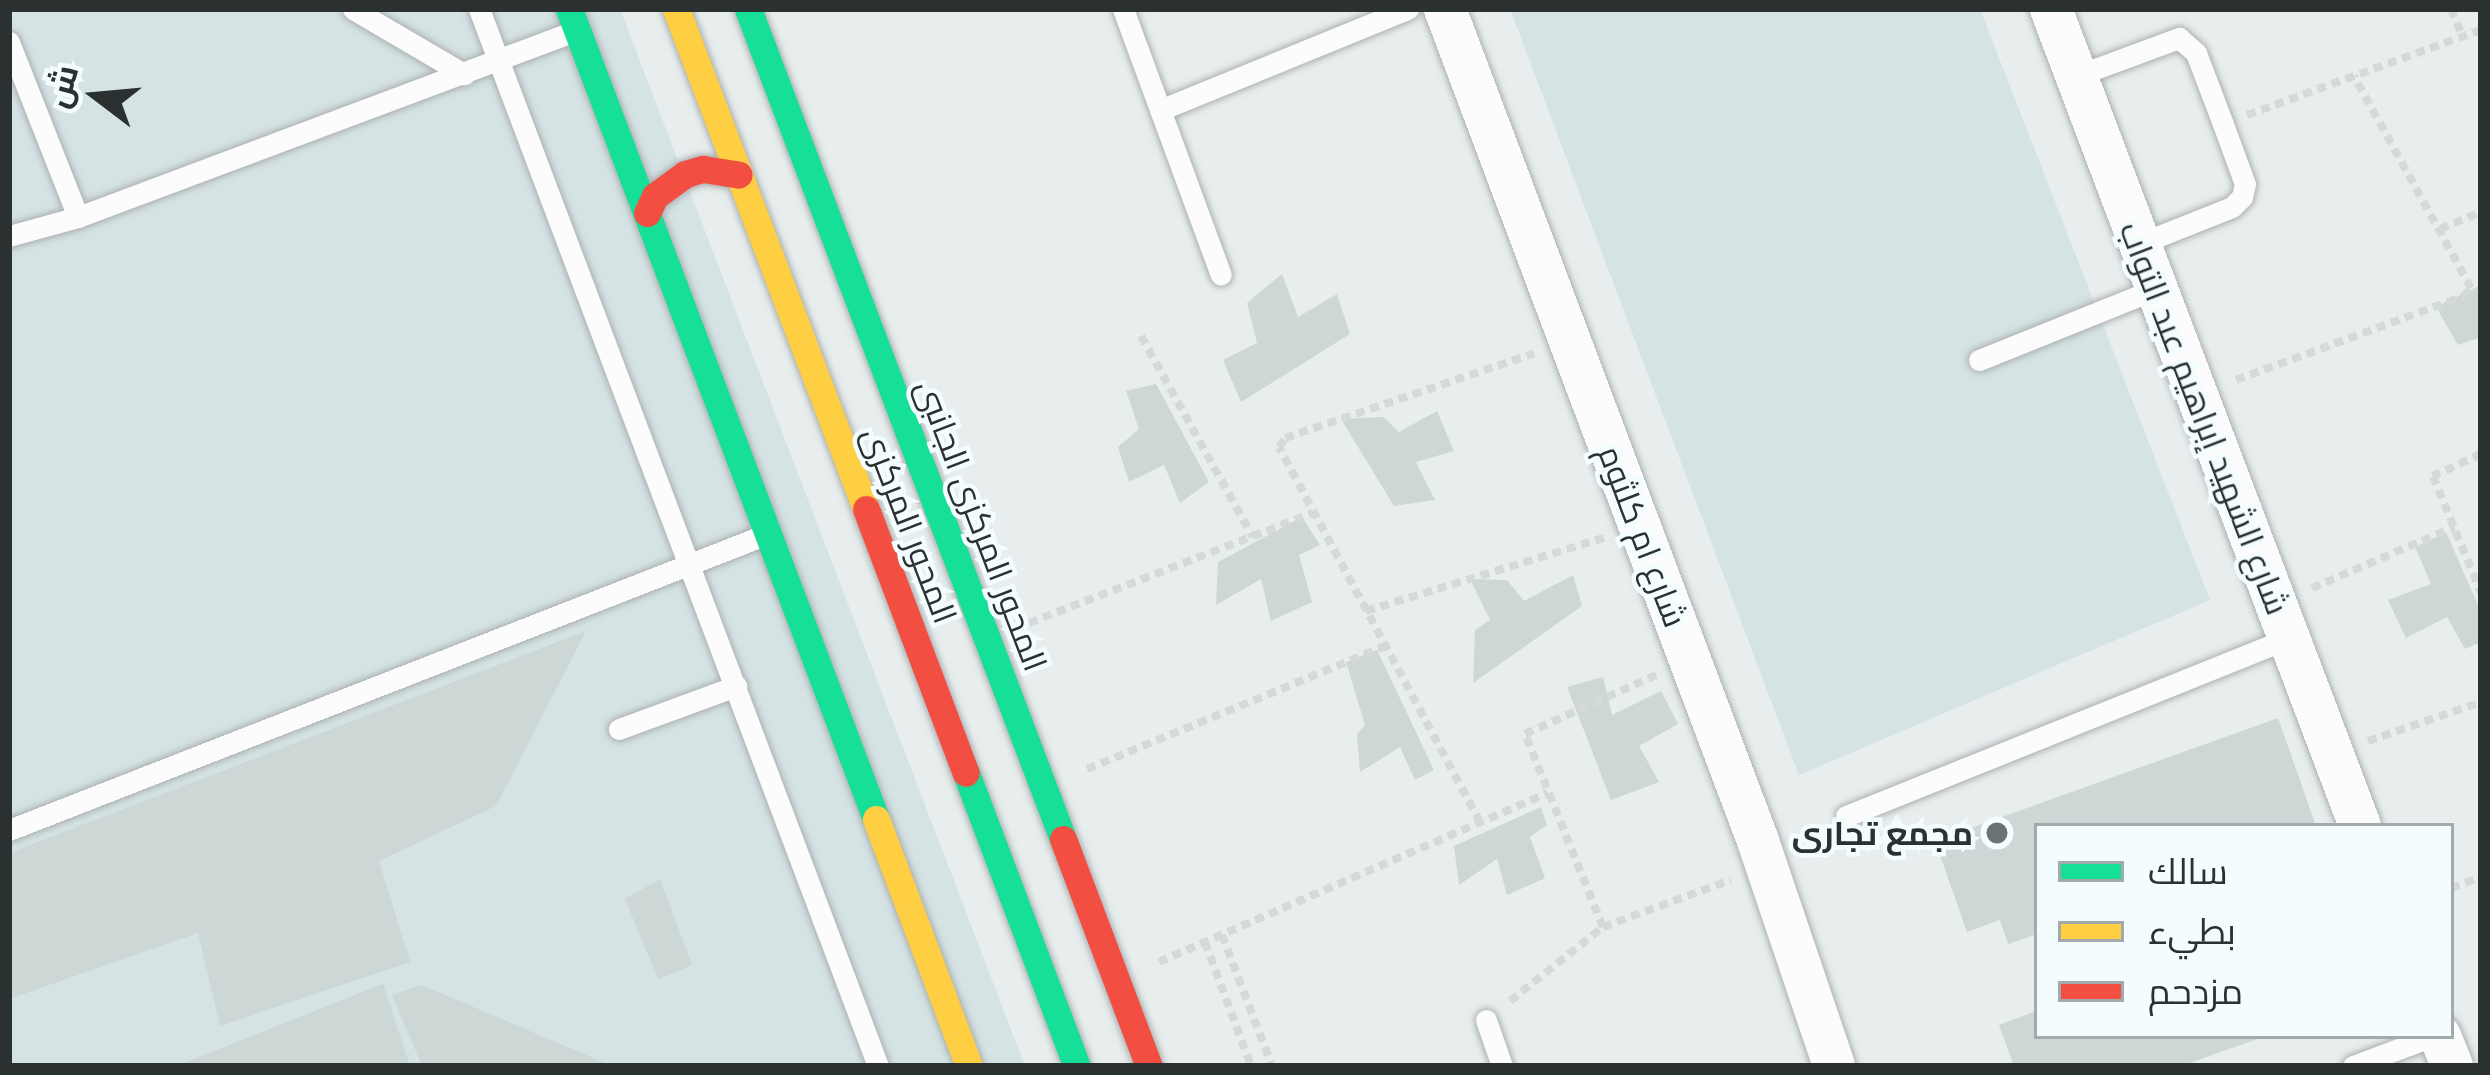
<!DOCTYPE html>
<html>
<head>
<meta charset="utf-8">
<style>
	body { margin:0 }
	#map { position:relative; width:2490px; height:1075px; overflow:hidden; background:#e8eeee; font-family:"PT Sans",Cairo,sans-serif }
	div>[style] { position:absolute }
	.built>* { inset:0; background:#d5e3e5 }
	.building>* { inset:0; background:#ccd7d6 }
	.path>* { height:8px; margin-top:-4px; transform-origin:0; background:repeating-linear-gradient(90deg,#d6d9d9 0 9px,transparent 0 15px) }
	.roads { filter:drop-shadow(0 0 3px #adb1b2) drop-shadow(0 0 3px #adb1b2) }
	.lane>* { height:21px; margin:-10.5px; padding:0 10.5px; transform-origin:10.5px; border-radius:10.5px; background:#fcfcfc }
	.street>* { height:42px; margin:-21px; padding:0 21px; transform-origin:21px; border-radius:21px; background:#fcfcfc }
	.fast>* { height:27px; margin:-13.5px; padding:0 13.5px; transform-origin:13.5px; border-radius:13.5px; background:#16e098 }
	.slow>* { height:27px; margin:-13.5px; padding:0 13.5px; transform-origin:13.5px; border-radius:13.5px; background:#ffcf43 }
	.jam>* { height:27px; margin:-13.5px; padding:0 13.5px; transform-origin:13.5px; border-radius:13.5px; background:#f24e42 }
	.dots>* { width:33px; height:33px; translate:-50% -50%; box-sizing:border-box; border:6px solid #f3fcfe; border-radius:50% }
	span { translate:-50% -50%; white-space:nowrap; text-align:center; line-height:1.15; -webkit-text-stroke:9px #f3fcfe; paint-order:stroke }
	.street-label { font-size:33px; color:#2b3031 }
	.poi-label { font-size:33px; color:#2b3031; font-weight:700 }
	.right { translate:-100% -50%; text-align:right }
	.frame { position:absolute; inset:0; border:12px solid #2b3031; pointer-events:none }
	.legend { position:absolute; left:2034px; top:823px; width:420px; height:216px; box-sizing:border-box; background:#f3fcfe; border:3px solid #a3aaac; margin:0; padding:15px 21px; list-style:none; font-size:36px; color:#2b3031 }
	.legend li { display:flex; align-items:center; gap:24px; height:60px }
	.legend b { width:60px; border:3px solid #a3aaac }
	.north { position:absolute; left:36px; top:36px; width:120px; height:120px; -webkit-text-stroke:9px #f3fcfe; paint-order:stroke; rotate:286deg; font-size:33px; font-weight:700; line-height:48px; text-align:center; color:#2b3031 }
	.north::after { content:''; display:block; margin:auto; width:42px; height:54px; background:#2b3031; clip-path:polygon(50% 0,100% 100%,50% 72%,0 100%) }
</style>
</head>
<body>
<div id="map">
	<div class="built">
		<div style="clip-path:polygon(9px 9px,620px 9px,1025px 1066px,9px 1066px)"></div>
		<div style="clip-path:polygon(1510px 9px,1980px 9px,2210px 600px,1799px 775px)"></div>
	</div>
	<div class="building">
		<div style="clip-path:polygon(1282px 274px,1298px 317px,1337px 294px,1350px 334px,1241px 402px,1223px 360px,1257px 343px,1247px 303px)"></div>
		<div style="clip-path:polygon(2481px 285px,2481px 337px,2458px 345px,2436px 307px)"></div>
		<div style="clip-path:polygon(1156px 384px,1209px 482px,1180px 503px,1164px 465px,1129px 482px,1118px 447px,1139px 429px,1126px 391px)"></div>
		<div style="clip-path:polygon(1437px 411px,1454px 451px,1416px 462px,1435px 500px,1394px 506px,1341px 419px,1383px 417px,1399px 432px)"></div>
		<div style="clip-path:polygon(1302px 517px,1320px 545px,1299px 555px,1312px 602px,1271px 621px,1261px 579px,1216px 605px,1218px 562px)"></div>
		<div style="clip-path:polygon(2446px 532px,2481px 612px,2481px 642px,2465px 649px,2447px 617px,2406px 638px,2388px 600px,2431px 584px,2415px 547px)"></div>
		<div style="clip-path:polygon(1573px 575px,1582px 606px,1473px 683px,1475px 630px,1490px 620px,1470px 579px,1507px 580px,1524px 601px)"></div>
		<div style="clip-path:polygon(586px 631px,496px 806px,379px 861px,410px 962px,220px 1026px,198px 933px,9px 999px,9px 853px)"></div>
		<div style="clip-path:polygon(1377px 650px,1434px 770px,1415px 780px,1400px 747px,1360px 772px,1357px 734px,1365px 725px,1346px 662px)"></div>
		<div style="clip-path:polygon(1603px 677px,1612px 715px,1661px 691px,1678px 724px,1639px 746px,1659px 782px,1611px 800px,1567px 687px)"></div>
		<div style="clip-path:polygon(2278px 718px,2316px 826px,2037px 826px,2037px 934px,2008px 944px,2000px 920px,1967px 932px,1935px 841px)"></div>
		<div style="clip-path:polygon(1541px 807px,1547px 825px,1530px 837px,1545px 878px,1507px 895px,1497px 859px,1459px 885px,1454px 846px)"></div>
		<div style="clip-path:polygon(660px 879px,692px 965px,658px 979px,625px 899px)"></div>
		<div style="clip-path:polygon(383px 984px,410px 1066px,176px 1066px)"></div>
		<div style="clip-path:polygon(422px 985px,612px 1066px,422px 1066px,392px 995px)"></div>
		<div style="clip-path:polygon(2037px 1011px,2037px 1036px,2263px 1037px,2181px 1066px,2014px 1066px,1999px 1025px)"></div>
	</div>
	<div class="path">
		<div style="left:2451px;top:9px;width:30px;rotate:67deg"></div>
		<div style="left:2247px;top:115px;width:249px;rotate:-20deg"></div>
		<div style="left:2440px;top:229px;width:44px;rotate:-22.5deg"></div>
		<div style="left:1141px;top:336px;width:230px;rotate:60.9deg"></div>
		<div style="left:2236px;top:380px;width:243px;rotate:-20.2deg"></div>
		<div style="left:2464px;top:296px;width:11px;rotate:-49deg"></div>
		<div style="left:2471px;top:288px;width:242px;rotate:-118.9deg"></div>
		<div style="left:2481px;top:454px;width:53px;rotate:155.4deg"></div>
		<div style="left:2433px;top:476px;width:126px;rotate:67.7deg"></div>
		<div style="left:2312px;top:588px;width:155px;rotate:-23.2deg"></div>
		<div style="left:1366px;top:611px;width:249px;rotate:-17.1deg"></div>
		<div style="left:1029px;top:623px;width:305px;rotate:-21.2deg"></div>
		<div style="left:2368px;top:741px;width:120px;rotate:-19deg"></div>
		<div style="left:1087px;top:769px;width:322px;rotate:-22.4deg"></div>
		<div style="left:1480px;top:822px;width:425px;rotate:-118.2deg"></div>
		<div style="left:1279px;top:447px;width:11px;rotate:-56deg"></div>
		<div style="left:1285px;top:438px;width:263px;rotate:-18.8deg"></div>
		<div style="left:2451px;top:888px;width:32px;rotate:-20deg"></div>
		<div style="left:1603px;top:927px;width:208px;rotate:-112deg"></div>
		<div style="left:1525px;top:734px;width:144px;rotate:-24.2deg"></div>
		<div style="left:1222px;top:935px;width:140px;rotate:69.1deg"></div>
		<div style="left:1205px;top:942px;width:132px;rotate:69.6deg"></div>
		<div style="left:1159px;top:962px;width:424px;rotate:-23.5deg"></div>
		<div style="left:1510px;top:1001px;width:119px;rotate:-38.5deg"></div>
		<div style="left:1603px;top:927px;width:136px;rotate:-20.2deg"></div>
	</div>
	<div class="roads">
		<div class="lane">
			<div style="left:353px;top:9px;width:129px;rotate:30.4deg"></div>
			<div style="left:479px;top:9px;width:1130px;rotate:69.32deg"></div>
			<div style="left:1123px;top:9px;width:283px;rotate:69.8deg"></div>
			<div style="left:9px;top:42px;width:188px;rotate:68.5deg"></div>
			<div style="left:2076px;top:76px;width:110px;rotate:-20.3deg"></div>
			<div style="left:2179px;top:38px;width:23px;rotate:41deg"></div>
			<div style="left:2196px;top:53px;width:76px;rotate:69.2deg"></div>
			<div style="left:2223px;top:124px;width:64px;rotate:69.9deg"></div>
			<div style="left:2245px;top:184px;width:13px;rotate:103deg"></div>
			<div style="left:2242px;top:197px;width:14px;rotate:135deg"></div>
			<div style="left:2232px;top:207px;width:100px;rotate:158.3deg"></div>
			<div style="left:1160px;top:110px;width:268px;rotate:-22.2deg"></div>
			<div style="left:9px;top:236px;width:72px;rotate:-15.4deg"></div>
			<div style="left:78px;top:217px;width:528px;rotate:-20.53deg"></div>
			<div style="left:1979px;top:360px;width:191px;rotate:-21.9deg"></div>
			<div style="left:619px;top:729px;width:125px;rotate:-20.2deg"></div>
			<div style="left:1846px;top:816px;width:477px;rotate:-21.9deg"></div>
			<div style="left:9px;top:830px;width:808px;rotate:-21.33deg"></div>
			<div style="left:1486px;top:1020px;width:49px;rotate:70.8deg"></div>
			<div style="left:2353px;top:1066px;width:85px;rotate:-20.6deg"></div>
		</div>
		<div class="street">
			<div style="left:1445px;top:9px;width:889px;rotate:69.38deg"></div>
			<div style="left:1758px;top:841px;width:237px;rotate:71.3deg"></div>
			<div style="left:2051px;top:9px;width:873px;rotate:69.28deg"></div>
			<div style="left:2440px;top:1036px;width:32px;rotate:68deg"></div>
		</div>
		<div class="fast">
			<div style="left:569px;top:9px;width:866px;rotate:69.24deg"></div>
			<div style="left:748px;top:9px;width:888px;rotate:69.22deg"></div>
			<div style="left:966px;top:773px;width:313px;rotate:69.3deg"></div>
		</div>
		<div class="slow">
			<div style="left:676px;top:9px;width:535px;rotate:69.19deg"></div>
			<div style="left:876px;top:819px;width:264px;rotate:69.4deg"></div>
		</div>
		<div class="jam">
			<div style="left:647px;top:213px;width:19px;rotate:-65deg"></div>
			<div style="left:655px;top:196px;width:37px;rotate:-36deg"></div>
			<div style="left:685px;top:174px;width:19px;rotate:-16deg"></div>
			<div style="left:703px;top:169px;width:36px;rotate:9deg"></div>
			<div style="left:866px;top:509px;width:282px;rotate:69.3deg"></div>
			<div style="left:1063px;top:839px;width:243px;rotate:69.3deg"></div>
		</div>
	</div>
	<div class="dots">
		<div style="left:1997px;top:833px;background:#6d7273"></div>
	</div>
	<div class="street-label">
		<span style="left:2205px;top:418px;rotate:69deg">شارع الشهيد إبراهيم عبد التواب</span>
		<span style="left:910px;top:525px;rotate:69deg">المحور المركزى</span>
		<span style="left:982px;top:525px;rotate:69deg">المحور المركزى الجانبى</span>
		<span style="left:1643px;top:536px;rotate:69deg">شارع ام كلثوم</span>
	</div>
	<div class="poi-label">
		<span class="right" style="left:1973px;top:833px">مجمع تجارى</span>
	</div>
	<div class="frame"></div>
	<ul class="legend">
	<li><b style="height:15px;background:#16e098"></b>سالك</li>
	<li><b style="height:15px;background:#ffcf43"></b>بطيء</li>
	<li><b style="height:15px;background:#f24e42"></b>مزدحم</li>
	</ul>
	<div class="north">ش</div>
</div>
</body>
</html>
